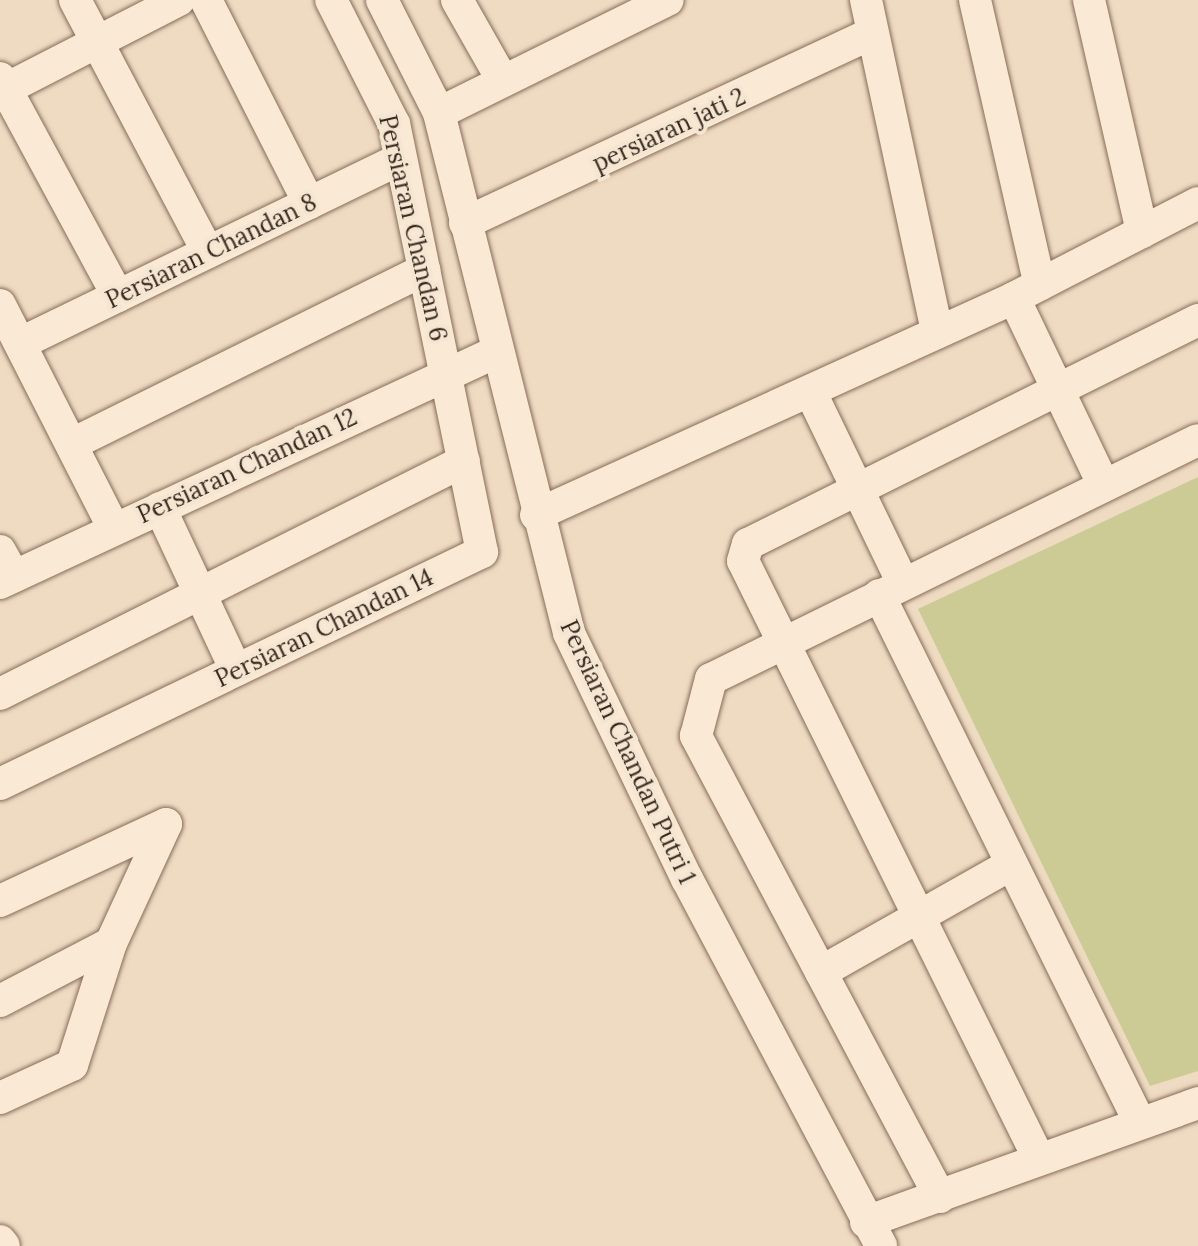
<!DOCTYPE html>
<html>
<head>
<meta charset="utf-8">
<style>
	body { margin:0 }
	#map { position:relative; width:1198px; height:1246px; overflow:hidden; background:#eedbc2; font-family:Lora,serif }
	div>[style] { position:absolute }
	.green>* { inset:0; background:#cccb96 }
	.roads { filter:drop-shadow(0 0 2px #886c59) drop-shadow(0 0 2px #886c59) }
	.minor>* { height:32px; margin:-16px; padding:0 16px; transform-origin:16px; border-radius:16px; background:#f9e9d5 }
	span { translate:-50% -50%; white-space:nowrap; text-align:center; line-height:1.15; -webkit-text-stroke:8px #f5e6d2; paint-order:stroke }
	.street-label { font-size:24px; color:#37261d }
</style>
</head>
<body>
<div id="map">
	<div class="green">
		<div style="clip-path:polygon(1198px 477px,1198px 1071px,1150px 1086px,918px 609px)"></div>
	</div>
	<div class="roads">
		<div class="minor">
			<div style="left:75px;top:0;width:285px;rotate:62.2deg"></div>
			<div style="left:206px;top:0;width:228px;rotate:63.1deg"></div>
			<div style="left:382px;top:0;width:127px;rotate:63.2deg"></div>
			<div style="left:439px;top:113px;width:536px;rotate:75.96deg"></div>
			<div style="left:569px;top:633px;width:273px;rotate:64.4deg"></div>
			<div style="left:687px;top:879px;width:415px;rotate:62.1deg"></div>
			<div style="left:457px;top:0;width:93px;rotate:60.4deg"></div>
			<div style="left:866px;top:0;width:340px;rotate:77.9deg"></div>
			<div style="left:975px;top:0;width:292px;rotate:77.2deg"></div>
			<div style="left:1089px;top:0;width:238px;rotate:77.1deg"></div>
			<div style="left:0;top:78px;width:248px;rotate:61.6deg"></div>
			<div style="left:0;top:92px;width:201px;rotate:-27.2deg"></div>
			<div style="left:439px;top:113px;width:255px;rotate:-26.3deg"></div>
			<div style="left:465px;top:223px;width:448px;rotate:-25deg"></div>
			<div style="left:1014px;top:298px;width:208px;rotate:64.4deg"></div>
			<div style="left:0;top:305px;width:251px;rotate:63deg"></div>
			<div style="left:21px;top:343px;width:421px;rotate:-25.9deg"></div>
			<div style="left:811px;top:393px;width:211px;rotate:64.2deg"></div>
			<div style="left:72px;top:444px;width:393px;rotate:-26.3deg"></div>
			<div style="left:160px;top:508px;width:179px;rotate:64.9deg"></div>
			<div style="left:536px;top:515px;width:525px;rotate:-24.42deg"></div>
			<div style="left:1014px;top:298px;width:207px;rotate:-27.3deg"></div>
			<div style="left:0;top:551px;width:29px;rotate:61deg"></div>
			<div style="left:0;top:583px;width:547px;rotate:-24.97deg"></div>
			<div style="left:879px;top:595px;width:587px;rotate:63.7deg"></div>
			<div style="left:0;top:694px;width:519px;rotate:-26.66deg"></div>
			<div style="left:0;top:784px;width:535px;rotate:-25.7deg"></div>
			<div style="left:482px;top:552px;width:437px;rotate:-101.6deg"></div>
			<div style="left:394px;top:124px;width:139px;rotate:-116.9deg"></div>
			<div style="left:0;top:901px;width:183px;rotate:-24.9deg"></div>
			<div style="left:166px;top:824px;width:131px;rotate:114.8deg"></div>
			<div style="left:111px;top:943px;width:128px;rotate:107.7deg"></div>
			<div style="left:72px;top:1065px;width:79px;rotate:155.4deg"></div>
			<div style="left:821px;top:972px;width:219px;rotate:-29.5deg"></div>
			<div style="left:0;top:1001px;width:125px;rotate:-27.6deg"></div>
			<div style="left:1039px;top:1159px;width:667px;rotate:-116.33deg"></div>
			<div style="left:743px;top:561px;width:18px;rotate:-74deg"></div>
			<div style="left:748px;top:544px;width:503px;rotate:-26.46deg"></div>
			<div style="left:940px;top:1197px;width:522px;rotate:-117.89deg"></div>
			<div style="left:696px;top:736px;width:59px;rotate:-75.3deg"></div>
			<div style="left:711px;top:679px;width:542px;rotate:-26.14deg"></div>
			<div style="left:866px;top:1222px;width:353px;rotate:-19.7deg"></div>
			<div style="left:0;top:1241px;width:6px;rotate:51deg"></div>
		</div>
	</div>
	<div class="street-label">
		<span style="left:669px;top:130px;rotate:-25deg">persiaran jati 2</span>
		<span style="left:413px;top:228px;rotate:77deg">Persiaran Chandan 6</span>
		<span style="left:211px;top:251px;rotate:-26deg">Persiaran Chandan 8</span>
		<span style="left:247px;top:466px;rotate:-25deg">Persiaran Chandan 12</span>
		<span style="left:324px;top:628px;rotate:-26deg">Persiaran Chandan 14</span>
		<span style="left:628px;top:752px;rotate:65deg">Persiaran Chandan Putri 1</span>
	</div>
</div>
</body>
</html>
